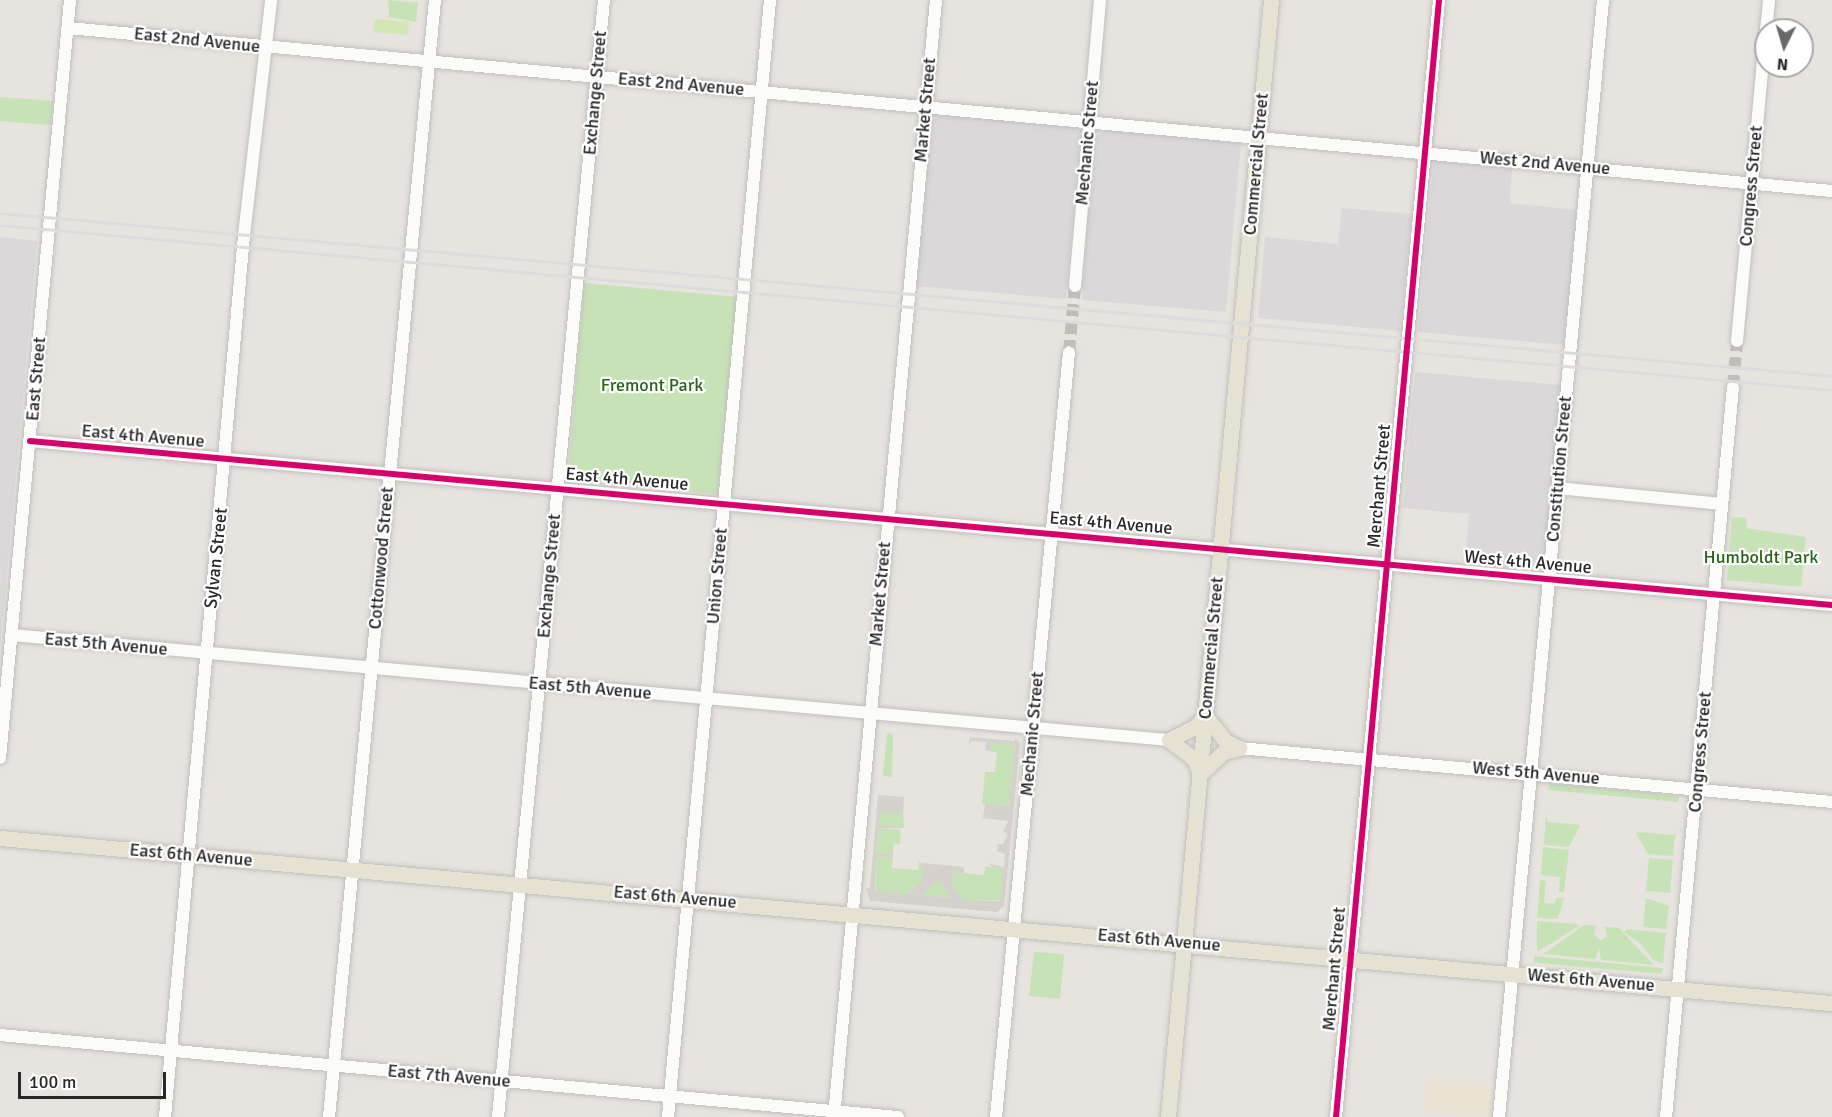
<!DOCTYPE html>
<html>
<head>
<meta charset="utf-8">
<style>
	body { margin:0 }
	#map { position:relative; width:1832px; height:1117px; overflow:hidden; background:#e7e3de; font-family:Signika,sans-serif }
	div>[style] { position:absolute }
	.industrial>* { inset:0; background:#dbd8da }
	.education>* { inset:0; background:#eae2d2 }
	.green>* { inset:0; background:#c8e2b7 }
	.pitch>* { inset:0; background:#d3e6b5 }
	.plaza>* { inset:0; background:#d5d1cc }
	.minor-tunnel>* { height:12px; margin-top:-6px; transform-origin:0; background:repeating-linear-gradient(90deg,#c1beba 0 12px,transparent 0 18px) }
	.roads { filter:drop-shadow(0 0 2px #c0bfbf) drop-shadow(0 0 2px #c0bfbf) }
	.minor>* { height:12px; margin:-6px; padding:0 6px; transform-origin:6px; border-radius:6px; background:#fbfbfa }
	.major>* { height:15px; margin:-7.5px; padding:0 7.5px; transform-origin:7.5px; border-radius:7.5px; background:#e5e1d3 }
	.rail>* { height:3px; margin:-1.5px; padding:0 1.5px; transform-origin:1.5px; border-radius:1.5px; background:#dddcdd }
	.cycleway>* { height:6px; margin:-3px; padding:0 3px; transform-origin:3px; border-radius:3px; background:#d6006c }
	span { translate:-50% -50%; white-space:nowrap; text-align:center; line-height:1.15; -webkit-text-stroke:4.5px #fff; paint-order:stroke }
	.street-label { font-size:18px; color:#282828 }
	.park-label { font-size:18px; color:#29631b }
	.north { position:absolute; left:1754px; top:18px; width:60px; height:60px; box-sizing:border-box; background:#fff; border:2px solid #a9a9a9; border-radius:50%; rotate:185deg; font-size:16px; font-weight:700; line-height:24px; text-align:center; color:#282828 }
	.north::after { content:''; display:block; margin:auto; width:21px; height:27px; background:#6b6968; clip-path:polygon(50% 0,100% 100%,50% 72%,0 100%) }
	.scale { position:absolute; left:18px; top:1072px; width:148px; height:27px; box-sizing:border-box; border:3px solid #282828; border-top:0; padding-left:8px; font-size:18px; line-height:21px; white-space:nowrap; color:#282828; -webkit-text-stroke:4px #fff; paint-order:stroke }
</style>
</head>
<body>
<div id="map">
	<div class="industrial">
		<div style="clip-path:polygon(940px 114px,1074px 127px,1080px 132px,1066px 299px,916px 286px,932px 121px)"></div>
		<div style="clip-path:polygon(1106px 129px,1241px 143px,1226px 312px,1082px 300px,1094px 138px)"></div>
		<div style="clip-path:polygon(1434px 160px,1512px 167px,1510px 203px,1578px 210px,1565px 345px,1418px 332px)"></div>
		<div style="clip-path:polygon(1342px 208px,1411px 214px,1400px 331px,1258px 318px,1265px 237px,1338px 244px)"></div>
		<div style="clip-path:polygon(0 237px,37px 241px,0 650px)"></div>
		<div style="clip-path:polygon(1415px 372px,1561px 385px,1545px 566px,1541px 571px,1465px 564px,1469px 514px,1403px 508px)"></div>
	</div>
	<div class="education">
		<div style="clip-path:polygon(1427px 1080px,1491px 1086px,1491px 1117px,1425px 1112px)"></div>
	</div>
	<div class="green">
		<div style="clip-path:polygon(388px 0,418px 3px,416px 22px,389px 17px)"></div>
		<div style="clip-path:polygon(0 97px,53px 101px,51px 125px,0 121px)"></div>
		<div style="clip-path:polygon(584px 283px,738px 297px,718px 494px,568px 481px)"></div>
		<div style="clip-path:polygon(1732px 517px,1747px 518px,1746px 528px,1806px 537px,1801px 587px,1727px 580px)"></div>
		<div style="clip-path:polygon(887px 733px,893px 734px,892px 777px,883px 776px)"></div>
		<div style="clip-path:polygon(991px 742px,1015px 745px,1009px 805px,982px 804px,985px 772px,995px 772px,997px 752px,990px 751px)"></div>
		<div style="clip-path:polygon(1550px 783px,1679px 796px,1678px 802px,1548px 790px)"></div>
		<div style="clip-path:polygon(903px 811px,904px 828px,879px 826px,880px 812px)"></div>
		<div style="clip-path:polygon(1546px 814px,1548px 822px,1580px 825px,1569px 847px,1544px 845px)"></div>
		<div style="clip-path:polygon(1676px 827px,1673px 856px,1648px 854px,1637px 835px,1637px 832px,1674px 835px)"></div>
		<div style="clip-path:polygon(879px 828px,901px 830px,900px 844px,894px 843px,893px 854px,876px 852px)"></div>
		<div style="clip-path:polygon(1543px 847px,1569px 850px,1564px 892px,1559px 892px,1560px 877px,1541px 875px)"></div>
		<div style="clip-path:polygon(876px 856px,893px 858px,892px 868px,918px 870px,919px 862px,923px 863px,921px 882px,905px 894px,876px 892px)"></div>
		<div style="clip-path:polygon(1649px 858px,1673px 860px,1670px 893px,1646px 891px)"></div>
		<div style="clip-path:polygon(985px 866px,998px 867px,1003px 872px,1001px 900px,963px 900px,952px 886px,953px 872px,984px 875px)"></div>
		<div style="clip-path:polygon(1540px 880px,1546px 881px,1544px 903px,1555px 904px,1556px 898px,1564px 898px,1558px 919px,1537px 918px)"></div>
		<div style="clip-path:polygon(937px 881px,942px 884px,951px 898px,921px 895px)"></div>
		<div style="clip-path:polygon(1646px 898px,1669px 906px,1666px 929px,1643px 927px)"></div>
		<div style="clip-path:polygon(1537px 921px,1577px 924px,1579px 926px,1537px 952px)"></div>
		<div style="clip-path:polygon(1584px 925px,1596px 926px,1594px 935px,1601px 940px,1607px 936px,1605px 927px,1619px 928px,1654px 965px,1601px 960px,1599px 948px,1595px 959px,1543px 954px)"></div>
		<div style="clip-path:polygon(1627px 929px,1666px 933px,1663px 963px,1653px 960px,1640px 943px,1624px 932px)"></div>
		<div style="clip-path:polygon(1034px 952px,1064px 954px,1060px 999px,1029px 996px)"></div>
		<div style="clip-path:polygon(1534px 956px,1663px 968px,1662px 974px,1539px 963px,1534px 962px)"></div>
	</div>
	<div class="pitch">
		<div style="clip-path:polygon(375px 19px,409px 22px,408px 35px,373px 32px)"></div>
	</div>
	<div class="plaza">
		<div style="clip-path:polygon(evenodd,970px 737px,1015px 741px,1015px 738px,1020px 743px,1004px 906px,997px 912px,870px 901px,866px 888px,870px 888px,878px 795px,904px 797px,903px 814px,881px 812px,879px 825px,904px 828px,879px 828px,876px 852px,893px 854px,893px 858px,876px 856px,875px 891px,906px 894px,921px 882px,923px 863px,964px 867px,964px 873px,953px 872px,952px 886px,963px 900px,1000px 901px,1003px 872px,986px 863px,1004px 867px,1005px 854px,997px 851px,998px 844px,1003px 844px,1006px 838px,1007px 833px,1003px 832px,1008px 821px,983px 818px,985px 804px,1009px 805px,1015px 745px,991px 743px,990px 751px,985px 750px,986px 742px,972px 741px,969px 745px,970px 737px,937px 881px,942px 884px,951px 898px,921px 895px,937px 881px)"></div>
	</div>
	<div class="minor-tunnel">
		<div style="left:1069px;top:352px;width:66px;rotate:-84.8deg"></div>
		<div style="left:1733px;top:387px;width:46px;rotate:-85deg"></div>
	</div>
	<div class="roads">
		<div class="minor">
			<div style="left:68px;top:28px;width:1772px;rotate:5.28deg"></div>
			<div style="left:1766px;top:30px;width:30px;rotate:-84deg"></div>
			<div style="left:1075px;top:286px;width:287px;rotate:-85deg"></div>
			<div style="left:1737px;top:341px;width:311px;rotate:-84.7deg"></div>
			<div style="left:30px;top:441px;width:1809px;rotate:5.2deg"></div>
			<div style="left:1557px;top:488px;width:166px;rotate:5.5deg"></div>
			<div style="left:12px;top:635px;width:1162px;rotate:5.19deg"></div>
			<div style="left:1239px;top:748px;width:595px;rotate:5.2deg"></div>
			<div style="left:0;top:758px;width:761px;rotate:-84.72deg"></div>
			<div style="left:0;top:1035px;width:902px;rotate:5.22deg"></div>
			<div style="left:165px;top:1117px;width:886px;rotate:-84.88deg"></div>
			<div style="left:244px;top:235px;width:237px;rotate:-83.4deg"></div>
			<div style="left:329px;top:1117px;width:1122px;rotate:-84.58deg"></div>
			<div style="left:498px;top:1117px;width:1122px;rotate:-84.58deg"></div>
			<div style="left:668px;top:1117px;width:1122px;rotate:-84.78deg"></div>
			<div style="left:834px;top:1117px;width:1122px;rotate:-84.78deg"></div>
			<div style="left:996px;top:1117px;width:768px;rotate:-84.55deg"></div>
			<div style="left:1336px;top:1117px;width:1122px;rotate:-84.73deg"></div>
			<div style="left:1499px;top:1117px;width:1122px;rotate:-84.68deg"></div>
			<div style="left:1666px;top:1117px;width:733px;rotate:-84.76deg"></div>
		</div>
		<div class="major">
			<div style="left:1169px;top:740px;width:29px;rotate:-27deg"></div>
			<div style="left:1195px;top:727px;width:16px;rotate:-50deg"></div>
			<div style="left:1205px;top:715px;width:33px;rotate:52deg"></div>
			<div style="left:1225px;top:741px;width:16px;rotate:27deg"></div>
			<div style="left:1169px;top:740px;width:31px;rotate:37deg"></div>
			<div style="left:1194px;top:759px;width:16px;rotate:68deg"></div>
			<div style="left:1200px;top:774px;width:33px;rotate:-43deg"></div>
			<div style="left:1224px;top:752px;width:16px;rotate:-15deg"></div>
			<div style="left:0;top:838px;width:1839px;rotate:5.15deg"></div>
			<div style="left:1168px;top:1117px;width:1122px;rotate:-84.73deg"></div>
		</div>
	</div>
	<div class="rail">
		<div style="left:0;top:213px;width:1839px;rotate:5.08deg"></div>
		<div style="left:0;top:225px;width:1839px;rotate:5.15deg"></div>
	</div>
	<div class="cycleway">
		<div style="left:30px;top:441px;width:1809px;rotate:5.2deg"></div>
		<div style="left:1336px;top:1117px;width:1122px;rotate:-84.73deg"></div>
	</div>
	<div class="street-label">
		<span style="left:197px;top:40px;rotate:6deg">East 2nd Avenue</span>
		<span style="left:681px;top:84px;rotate:5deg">East 2nd Avenue</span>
		<span style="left:595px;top:93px;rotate:-85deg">Exchange Street</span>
		<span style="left:925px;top:110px;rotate:-85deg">Market Street</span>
		<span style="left:1087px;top:143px;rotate:-85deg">Mechanic Street</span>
		<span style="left:1545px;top:163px;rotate:5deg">West 2nd Avenue</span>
		<span style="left:1256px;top:164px;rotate:-85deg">Commercial Street</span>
		<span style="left:1751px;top:186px;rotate:-85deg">Congress Street</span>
		<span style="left:36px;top:379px;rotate:-85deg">East Street</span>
		<span style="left:143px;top:436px;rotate:5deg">East 4th Avenue</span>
		<span style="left:1559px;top:469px;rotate:-85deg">Constitution Street</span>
		<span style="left:627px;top:479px;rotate:5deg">East 4th Avenue</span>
		<span style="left:1379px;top:486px;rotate:-85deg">Merchant Street</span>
		<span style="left:1111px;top:523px;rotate:5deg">East 4th Avenue</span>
		<span style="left:216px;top:558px;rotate:-84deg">Sylvan Street</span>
		<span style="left:381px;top:558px;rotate:-85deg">Cottonwood Street</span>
		<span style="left:1528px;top:562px;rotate:5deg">West 4th Avenue</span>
		<span style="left:549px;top:576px;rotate:-85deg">Exchange Street</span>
		<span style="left:717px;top:576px;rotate:-85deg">Union Street</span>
		<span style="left:880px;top:594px;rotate:-85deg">Market Street</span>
		<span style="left:106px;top:644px;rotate:5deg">East 5th Avenue</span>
		<span style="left:1211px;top:648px;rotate:-85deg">Commercial Street</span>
		<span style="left:590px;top:688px;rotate:5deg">East 5th Avenue</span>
		<span style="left:1032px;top:734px;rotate:-85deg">Mechanic Street</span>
		<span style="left:1700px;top:752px;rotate:-85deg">Congress Street</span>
		<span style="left:1536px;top:773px;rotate:5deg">West 5th Avenue</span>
		<span style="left:191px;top:855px;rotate:5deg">East 6th Avenue</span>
		<span style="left:675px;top:897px;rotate:5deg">East 6th Avenue</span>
		<span style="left:1159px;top:940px;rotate:5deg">East 6th Avenue</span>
		<span style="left:1334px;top:969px;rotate:-85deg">Merchant Street</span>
		<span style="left:1591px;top:980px;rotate:5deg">West 6th Avenue</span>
		<span style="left:449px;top:1076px;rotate:5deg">East 7th Avenue</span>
	</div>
	<div class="park-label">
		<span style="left:652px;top:385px">Fremont Park</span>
		<span style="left:1761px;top:557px">Humboldt Park</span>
	</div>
	<div class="north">N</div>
	<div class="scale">100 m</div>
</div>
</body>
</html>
